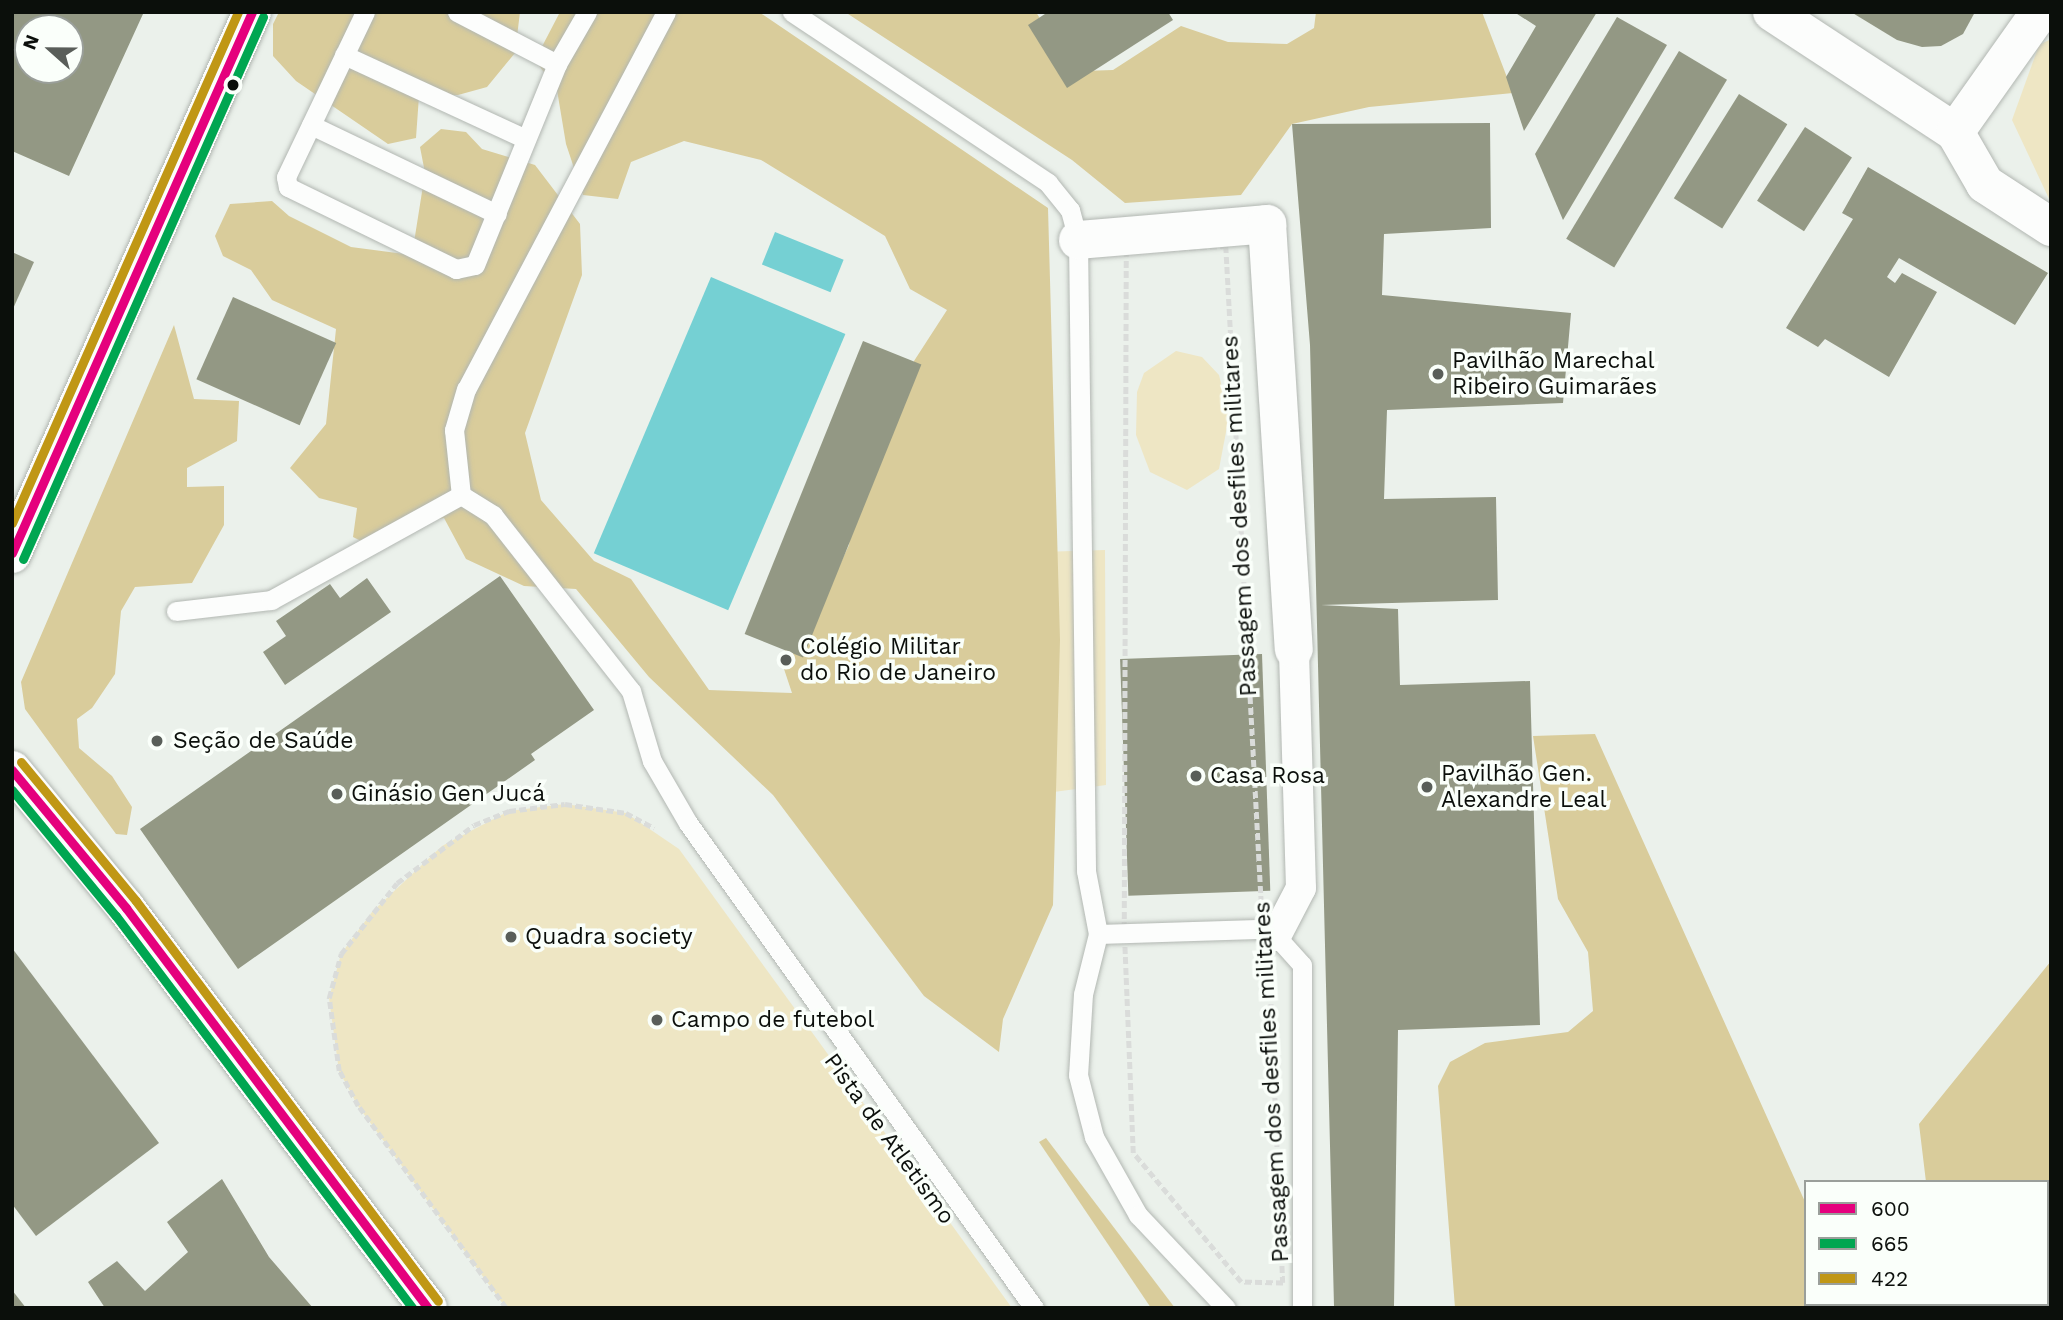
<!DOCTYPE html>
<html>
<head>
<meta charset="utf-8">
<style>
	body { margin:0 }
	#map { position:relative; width:2063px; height:1320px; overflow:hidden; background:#ebf1eb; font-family:"Work Sans",sans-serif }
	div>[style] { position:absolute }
	.green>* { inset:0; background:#eee6c4 }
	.forest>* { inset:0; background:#d9cc9b }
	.water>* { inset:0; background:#75d0d3; transform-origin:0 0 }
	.building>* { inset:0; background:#939884; transform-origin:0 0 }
	.path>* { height:4.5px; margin-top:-2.25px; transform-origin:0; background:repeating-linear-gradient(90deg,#dadcda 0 7px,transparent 0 10.5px) }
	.roads { filter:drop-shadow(0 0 2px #b2b7b2) drop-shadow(0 0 2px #b2b7b2) }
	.service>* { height:19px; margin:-9.5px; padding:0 9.5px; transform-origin:9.5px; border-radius:9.5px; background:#fcfdfc }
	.pedestrian>* { height:30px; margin:-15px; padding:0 15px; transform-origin:15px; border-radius:15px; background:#fcfdfc }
	.minor>* { height:38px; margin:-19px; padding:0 19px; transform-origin:19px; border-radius:19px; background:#fcfdfc }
	.tertiary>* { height:38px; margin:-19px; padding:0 19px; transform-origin:19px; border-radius:19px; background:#fcfdfc }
	.secondary>* { height:38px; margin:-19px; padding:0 19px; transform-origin:19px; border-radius:19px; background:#fcfdfc }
	.bus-1>* { height:9px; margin:-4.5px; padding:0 4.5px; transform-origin:4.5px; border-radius:4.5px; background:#e5007d }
	.bus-2>* { height:9px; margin:-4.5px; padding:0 4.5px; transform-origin:4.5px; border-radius:4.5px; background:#00a651 }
	.bus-3>* { height:9px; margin:-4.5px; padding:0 4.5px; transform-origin:4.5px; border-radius:4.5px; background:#c09715 }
	.dots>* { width:19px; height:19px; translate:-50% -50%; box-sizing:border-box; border:4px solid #fafffa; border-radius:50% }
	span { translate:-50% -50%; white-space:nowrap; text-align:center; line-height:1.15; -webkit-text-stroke:7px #fafffa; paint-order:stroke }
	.poi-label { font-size:23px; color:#0b0f0b }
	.left { translate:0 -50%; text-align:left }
	.street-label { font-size:23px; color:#0b0f0b }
	.frame { position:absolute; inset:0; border:14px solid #0b0f0b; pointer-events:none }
	.legend { position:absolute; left:1804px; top:1180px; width:245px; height:126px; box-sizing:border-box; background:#fafffa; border:2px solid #9a9f9a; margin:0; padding:9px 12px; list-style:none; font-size:21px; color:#0b0f0b }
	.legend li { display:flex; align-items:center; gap:14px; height:35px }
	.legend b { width:35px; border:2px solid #9a9f9a }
	.north { position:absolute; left:14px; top:14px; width:70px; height:70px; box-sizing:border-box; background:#fafffa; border:2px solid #9a9f9a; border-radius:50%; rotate:291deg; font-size:19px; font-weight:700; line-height:28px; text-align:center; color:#0b0f0b }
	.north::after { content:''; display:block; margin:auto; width:24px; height:32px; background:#595e59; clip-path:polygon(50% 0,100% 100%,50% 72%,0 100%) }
</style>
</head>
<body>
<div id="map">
	<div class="green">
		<div style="clip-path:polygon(2051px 39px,2051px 203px,2012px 120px,2039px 45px)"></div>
		<div style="clip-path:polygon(1176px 351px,1202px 357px,1219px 375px,1229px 416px,1219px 469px,1187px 490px,1150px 472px,1136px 435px,1137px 392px,1144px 373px)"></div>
		<div style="clip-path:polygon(1105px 550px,1106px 785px,987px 801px,972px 554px)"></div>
		<div style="clip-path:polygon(565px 804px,626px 813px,679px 849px,1012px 1308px,506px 1308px,358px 1106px,339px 1071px,329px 998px,341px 954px,372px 912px,442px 846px,509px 811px)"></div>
	</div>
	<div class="forest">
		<div style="clip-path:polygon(279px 12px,520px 12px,515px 53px,487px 87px,458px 95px,419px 96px,416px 138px,388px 144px,296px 81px,273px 56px,273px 24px)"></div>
		<div style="clip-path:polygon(560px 12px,759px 12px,1048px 208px,1060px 640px,1053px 905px,1003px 1019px,999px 1052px,924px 996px,773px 795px,649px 677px,576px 589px,524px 586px,466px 559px,444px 518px,412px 524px,375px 548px,353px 537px,357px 508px,319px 498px,290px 468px,326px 424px,336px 329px,272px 300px,251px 270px,223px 256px,215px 236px,230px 204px,272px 201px,289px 216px,351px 247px,412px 255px,425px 173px,420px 147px,441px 129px,466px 132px,482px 149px,535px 165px,580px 224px,582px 275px,525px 433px,541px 500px,594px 561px,631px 579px,709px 690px,792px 693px,780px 657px,821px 605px,849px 545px,855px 493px,879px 463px,914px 361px,947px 310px,910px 289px,885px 236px,761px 160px,684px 141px,631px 162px,618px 199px,583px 195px,566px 144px,557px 90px,535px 60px)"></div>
		<div style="clip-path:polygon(845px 12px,1036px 12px,1059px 50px,1083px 71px,1113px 70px,1181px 26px,1228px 42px,1287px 44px,1314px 28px,1316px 12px,1482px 12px,1513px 93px,1369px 107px,1292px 124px,1241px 195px,1125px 203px,1072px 160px)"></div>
		<div style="clip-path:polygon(174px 325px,194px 399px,239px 401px,237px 441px,187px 468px,187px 487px,224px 486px,224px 525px,192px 583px,135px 587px,121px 611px,115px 674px,92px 708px,77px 719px,79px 748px,112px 776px,132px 807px,127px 835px,116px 834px,25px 709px,21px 682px)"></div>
		<div style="clip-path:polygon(1595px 734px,1806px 1204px,1806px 1304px,1835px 1308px,1455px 1308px,1438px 1086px,1450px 1062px,1485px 1043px,1568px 1032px,1593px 1011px,1588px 952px,1558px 899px,1533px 736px)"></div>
		<div style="clip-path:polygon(2051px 961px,2051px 1308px,1943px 1308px,2047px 1304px,2047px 1182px,1926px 1182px,1919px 1124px)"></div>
		<div style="clip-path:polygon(1046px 1138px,1175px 1308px,1151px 1308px,1039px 1142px)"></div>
	</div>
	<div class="water">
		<div style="left:775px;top:232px;width:74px;height:35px;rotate:22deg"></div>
		<div style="left:711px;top:277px;width:146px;height:300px;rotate:23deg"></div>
	</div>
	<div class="building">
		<div style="clip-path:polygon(evenodd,12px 12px,143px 14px,69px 176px,12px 151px,12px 12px,28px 28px,70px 28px,70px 70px,28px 70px,28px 28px)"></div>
		<div style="clip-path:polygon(1048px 12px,1168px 12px,1173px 20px,1067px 88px,1028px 25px)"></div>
		<div style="clip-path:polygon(1514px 12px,1597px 12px,1524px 131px,1506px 77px,1536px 26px)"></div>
		<div style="clip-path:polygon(1851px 12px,1975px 12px,1963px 34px,1941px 46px,1922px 47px,1897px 40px)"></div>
		<div style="clip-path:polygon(1617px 17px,1667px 45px,1563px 220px,1535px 154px)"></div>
		<div style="left:1679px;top:51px;width:56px;height:219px;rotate:31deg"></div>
		<div style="left:1739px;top:94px;width:57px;height:123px;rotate:32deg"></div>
		<div style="clip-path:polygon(1490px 123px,1491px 228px,1384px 234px,1382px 295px,1571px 313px,1563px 403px,1387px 410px,1384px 499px,1496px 497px,1498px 600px,1321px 605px,1398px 609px,1400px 685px,1530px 681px,1540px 1025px,1398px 1030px,1394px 1306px,1334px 1306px,1310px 345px,1292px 124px)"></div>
		<div style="left:1805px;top:127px;width:56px;height:88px;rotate:33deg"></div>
		<div style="clip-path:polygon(1868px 167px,2048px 273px,2015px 325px,1899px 258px,1887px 277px,1895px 283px,1902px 273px,1937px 292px,1889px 377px,1825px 339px,1818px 347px,1786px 328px,1853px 219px,1842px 213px)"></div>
		<div style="clip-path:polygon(12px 252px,34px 262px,12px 311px)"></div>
		<div style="left:233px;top:297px;width:113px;height:90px;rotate:24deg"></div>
		<div style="left:863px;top:341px;width:63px;height:316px;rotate:22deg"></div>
		<div style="clip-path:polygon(500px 576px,594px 710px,531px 754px,535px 760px,238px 969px,140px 829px)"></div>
		<div style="clip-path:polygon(367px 578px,391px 612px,285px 685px,263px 652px,286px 636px,276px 621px,330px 584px,340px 598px)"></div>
		<div style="left:1262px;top:654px;width:237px;height:142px;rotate:88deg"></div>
		<div style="clip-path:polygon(12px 948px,159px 1143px,36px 1236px,12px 1204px)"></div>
		<div style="clip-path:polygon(222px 1179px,269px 1257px,313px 1308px,105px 1308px,88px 1282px,117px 1261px,145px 1291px,188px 1252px,167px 1222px)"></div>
		<div style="clip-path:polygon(12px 1290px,26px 1308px,12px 1308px)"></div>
	</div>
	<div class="path">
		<div style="left:1226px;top:246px;width:686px;rotate:86.91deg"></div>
		<div style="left:1263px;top:931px;width:21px;rotate:73deg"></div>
		<div style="left:1269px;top:951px;width:332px;rotate:87.6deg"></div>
		<div style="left:1283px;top:1283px;width:42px;rotate:-178.6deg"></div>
		<div style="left:1241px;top:1282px;width:168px;rotate:-129.9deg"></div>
		<div style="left:1133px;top:1153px;width:224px;rotate:-92.3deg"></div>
		<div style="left:1124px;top:929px;width:678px;rotate:-89.83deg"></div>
		<div style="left:1126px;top:251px;width:100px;rotate:-2.9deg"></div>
		<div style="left:506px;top:1308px;width:250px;rotate:-126.2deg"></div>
		<div style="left:358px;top:1106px;width:40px;rotate:-118deg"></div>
		<div style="left:339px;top:1071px;width:74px;rotate:-97.8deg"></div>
		<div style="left:329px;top:998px;width:46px;rotate:-74.7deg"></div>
		<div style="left:341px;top:954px;width:90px;rotate:-51.7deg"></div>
		<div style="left:397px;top:883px;width:96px;rotate:-37deg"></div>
		<div style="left:474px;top:825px;width:38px;rotate:-22deg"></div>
		<div style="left:509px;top:811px;width:56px;rotate:-7.1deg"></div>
		<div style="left:565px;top:804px;width:62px;rotate:8.4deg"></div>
		<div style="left:626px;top:813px;width:32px;rotate:28deg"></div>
	</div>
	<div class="roads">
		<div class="service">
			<div style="left:365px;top:12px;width:183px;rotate:115.6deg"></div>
			<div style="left:286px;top:177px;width:10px;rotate:79deg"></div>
			<div style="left:288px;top:187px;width:187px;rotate:26deg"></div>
			<div style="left:456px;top:269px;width:19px;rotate:-12deg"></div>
			<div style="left:475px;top:265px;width:217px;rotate:-67.8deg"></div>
			<div style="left:457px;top:12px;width:113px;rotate:27.5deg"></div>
			<div style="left:557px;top:64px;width:60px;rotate:-60deg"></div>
			<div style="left:666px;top:12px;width:427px;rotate:117.9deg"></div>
			<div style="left:466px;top:389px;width:43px;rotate:106.3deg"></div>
			<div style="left:454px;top:430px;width:65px;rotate:83.9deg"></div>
			<div style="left:461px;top:495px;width:38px;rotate:32deg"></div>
			<div style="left:493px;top:515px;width:224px;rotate:51.9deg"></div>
			<div style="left:631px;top:691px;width:73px;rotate:73.3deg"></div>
			<div style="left:652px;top:761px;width:72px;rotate:59.9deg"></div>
			<div style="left:688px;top:823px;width:596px;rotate:54.5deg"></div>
			<div style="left:792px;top:12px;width:308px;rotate:33.7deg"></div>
			<div style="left:1048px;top:183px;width:35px;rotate:51deg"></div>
			<div style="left:1070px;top:210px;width:31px;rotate:75deg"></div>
			<div style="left:1078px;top:240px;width:631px;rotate:89.27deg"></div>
			<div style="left:1086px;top:871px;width:64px;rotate:79.2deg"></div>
			<div style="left:1098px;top:934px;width:62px;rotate:104deg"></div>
			<div style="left:1083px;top:994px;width:81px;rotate:93.5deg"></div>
			<div style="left:1078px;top:1075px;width:64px;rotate:75.5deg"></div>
			<div style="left:1094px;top:1137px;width:90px;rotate:60.6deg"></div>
			<div style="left:1138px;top:1215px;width:128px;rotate:46.6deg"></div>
			<div style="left:344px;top:55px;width:200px;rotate:24.8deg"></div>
			<div style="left:311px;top:125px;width:206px;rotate:25.6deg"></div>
			<div style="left:176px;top:611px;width:96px;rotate:-6.6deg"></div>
			<div style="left:271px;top:600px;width:217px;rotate:-28.9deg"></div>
			<div style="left:1098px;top:934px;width:159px;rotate:-1.8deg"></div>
			<div style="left:1257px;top:929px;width:20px;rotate:20deg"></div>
			<div style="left:1276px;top:936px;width:39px;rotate:48deg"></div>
			<div style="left:1302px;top:965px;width:343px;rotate:90deg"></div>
		</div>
		<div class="pedestrian">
			<div style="left:1276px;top:936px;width:54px;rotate:-62.5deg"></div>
			<div style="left:1301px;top:888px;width:239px;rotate:-91.7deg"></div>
		</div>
		<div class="minor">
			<div style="left:1772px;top:12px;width:219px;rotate:33.3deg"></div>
			<div style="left:1955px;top:132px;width:60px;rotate:60deg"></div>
			<div style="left:1985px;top:184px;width:79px;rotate:33.1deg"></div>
			<div style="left:1955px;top:132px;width:147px;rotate:-54.7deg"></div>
			<div style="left:1078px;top:240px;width:190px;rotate:-4.8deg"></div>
			<div style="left:1267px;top:224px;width:426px;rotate:86.4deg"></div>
		</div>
		<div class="tertiary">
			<div style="left:12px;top:770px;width:179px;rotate:50.4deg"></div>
			<div style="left:126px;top:908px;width:501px;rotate:52.95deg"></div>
		</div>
		<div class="secondary">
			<div style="left:12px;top:554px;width:593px;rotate:-66.12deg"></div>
		</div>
	</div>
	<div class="bus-1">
		<div style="left:12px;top:553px;width:592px;rotate:-66.08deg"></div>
		<div style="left:12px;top:770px;width:179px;rotate:50.4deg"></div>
		<div style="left:126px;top:908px;width:501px;rotate:52.95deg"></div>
	</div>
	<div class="bus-2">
		<div style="left:23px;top:559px;width:593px;rotate:-66.12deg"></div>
		<div style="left:12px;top:790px;width:163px;rotate:50.5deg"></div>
		<div style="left:116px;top:916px;width:491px;rotate:52.9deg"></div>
	</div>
	<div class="bus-3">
		<div style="left:12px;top:523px;width:559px;rotate:-66.14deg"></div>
		<div style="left:21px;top:762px;width:180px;rotate:50.4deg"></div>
		<div style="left:136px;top:901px;width:501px;rotate:52.95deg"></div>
	</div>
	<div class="dots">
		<div style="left:233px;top:85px;background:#0b0f0b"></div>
		<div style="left:1438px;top:374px;background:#595e59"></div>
		<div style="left:786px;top:660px;background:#595e59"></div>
		<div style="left:157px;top:741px;background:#595e59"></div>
		<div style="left:1196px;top:776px;background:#595e59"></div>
		<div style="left:1427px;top:787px;background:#595e59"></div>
		<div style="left:337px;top:794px;background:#595e59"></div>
		<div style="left:511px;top:937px;background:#595e59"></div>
		<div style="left:657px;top:1020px;background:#595e59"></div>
	</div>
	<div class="poi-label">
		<span class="left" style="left:1452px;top:374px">Pavilhão Marechal<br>Ribeiro Guimarães</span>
		<span class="left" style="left:800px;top:660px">Colégio Militar<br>do Rio de Janeiro</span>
		<span class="left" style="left:173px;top:741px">Seção de Saúde</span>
		<span class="left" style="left:1441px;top:787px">Pavilhão Gen.<br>Alexandre Leal</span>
		<span class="left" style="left:1210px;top:776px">Casa Rosa</span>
		<span class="left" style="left:351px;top:794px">Ginásio Gen Jucá</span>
		<span class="left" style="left:525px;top:937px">Quadra society</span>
		<span class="left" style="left:671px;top:1020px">Campo de futebol</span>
	</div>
	<div class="street-label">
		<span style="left:1240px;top:516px;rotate:-93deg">Passagem dos desfiles militares</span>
		<span style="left:1272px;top:1082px;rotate:-93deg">Passagem dos desfiles militares</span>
		<span style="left:889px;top:1139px;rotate:54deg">Pista de Atletismo</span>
	</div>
	<div class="frame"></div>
	<ul class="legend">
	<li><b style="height:9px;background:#e5007d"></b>600</li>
	<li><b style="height:9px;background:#00a651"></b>665</li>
	<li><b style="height:9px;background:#c09715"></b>422</li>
	</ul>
	<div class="north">N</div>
</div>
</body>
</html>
